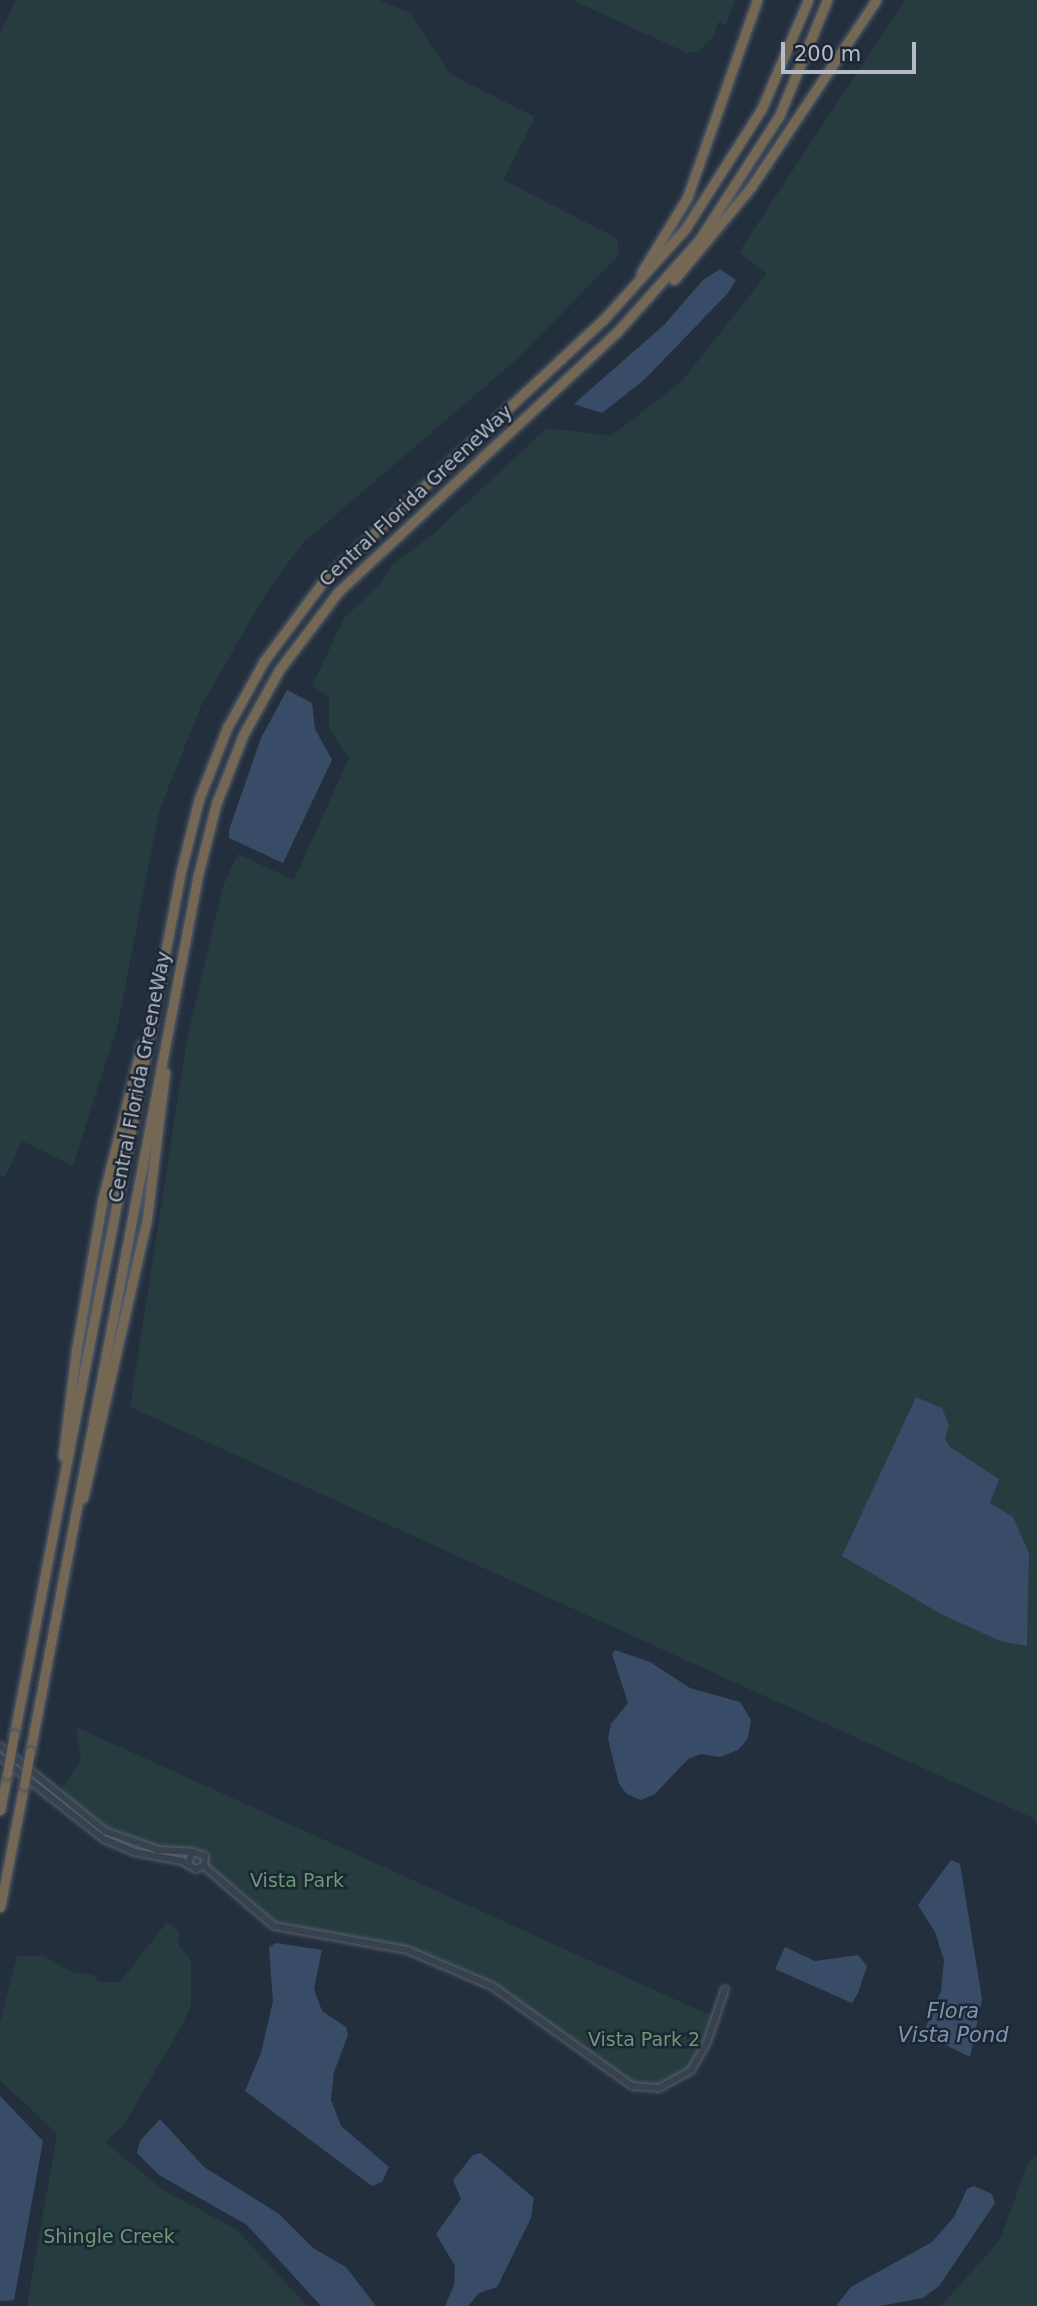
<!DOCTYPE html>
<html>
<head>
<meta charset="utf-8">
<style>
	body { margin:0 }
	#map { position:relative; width:1037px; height:2306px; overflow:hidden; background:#242f3e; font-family:"DejaVu Sans",sans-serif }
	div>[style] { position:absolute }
	.green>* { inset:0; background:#263c3f }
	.water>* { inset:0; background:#394c67 }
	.roads { filter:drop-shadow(0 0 2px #565f6c) drop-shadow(0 0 2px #565f6c) }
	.minor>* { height:6px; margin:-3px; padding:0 3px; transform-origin:3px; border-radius:3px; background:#38414e }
	.highway>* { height:9px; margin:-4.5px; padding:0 4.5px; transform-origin:4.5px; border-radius:4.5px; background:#746855 }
	.bridges { filter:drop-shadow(0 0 2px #434c59) drop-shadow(0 0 2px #434c59) }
	.highway-bridge>* { height:9px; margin:-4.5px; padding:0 4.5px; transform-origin:4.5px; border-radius:4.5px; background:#746855 }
	span { translate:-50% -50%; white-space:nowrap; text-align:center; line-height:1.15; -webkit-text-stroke:5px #1d2633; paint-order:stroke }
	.street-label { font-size:19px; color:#b4bcc9 }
	.park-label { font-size:19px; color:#6b9a76 }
	.water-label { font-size:21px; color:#7c92b1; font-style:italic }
	.scale { position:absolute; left:781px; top:42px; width:135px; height:32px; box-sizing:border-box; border:4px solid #b4bcc9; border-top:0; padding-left:9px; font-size:21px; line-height:24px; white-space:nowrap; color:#b4bcc9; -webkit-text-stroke:5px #1d2633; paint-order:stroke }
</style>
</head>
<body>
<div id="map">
	<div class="green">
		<div style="clip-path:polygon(16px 0,379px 0,410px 13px,450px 74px,535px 117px,503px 180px,617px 238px,619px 255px,517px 359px,302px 544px,267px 592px,201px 706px,159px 811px,118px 1024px,73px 1166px,22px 1141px,5px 1177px,0 1175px,0 34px)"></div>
		<div style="clip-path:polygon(572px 0,735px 0,726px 25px,718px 22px,714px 36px,697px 53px,685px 52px)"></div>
		<div style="clip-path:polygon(905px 0,1037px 0,1037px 1825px,1035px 1819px,130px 1407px,187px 1039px,223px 886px,238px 854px,294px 880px,349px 758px,329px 729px,329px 697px,312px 686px,344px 618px,381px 583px,391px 566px,433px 534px,547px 428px,611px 436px,681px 382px,767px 274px,739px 252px)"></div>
		<div style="clip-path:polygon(76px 1727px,716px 2018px,696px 2065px,659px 2088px,624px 2083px,492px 1986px,384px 1944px,274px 1926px,204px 1866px,205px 1856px,122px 1840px,57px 1795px,81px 1760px)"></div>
		<div style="clip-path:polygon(167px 1922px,179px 1931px,178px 1944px,191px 1961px,191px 2004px,183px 2024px,122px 2127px,105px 2142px,163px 2190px,236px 2229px,307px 2306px,27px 2306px,57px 2134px,0 2080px,0 2023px,17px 1956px,44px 1956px,72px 1972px,93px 1975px,99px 1982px,120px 1982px)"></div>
		<div style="clip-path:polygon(1037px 2156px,1037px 2306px,941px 2306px,1000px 2240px,1028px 2162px)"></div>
	</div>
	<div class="water">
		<div style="clip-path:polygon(720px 269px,736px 280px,728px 293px,645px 379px,602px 413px,574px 404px,665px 324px,703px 280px)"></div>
		<div style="clip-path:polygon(287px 690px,312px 703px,315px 729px,332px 760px,283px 863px,229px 838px,229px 830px,261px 738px)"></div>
		<div style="clip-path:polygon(916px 1397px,942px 1408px,949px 1425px,945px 1438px,950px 1447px,999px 1479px,990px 1503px,1013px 1517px,1029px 1553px,1027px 1646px,1000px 1641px,941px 1614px,842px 1556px)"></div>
		<div style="clip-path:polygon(615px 1650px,650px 1662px,690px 1688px,740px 1702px,751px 1720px,748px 1738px,738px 1750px,720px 1757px,701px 1754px,688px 1759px,655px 1794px,641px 1800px,627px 1794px,619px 1784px,608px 1739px,611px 1724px,628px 1703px,612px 1654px)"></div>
		<div style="clip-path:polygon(951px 1860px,960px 1864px,982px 1999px,970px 2057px,923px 2034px,941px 1991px,944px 1960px,935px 1932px,918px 1905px)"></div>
		<div style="clip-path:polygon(276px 1943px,322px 1950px,314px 1989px,322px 2011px,346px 2027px,348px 2035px,334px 2072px,331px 2100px,341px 2126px,389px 2167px,382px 2182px,372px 2186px,245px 2091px,261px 2053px,273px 2001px,269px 1947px)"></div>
		<div style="clip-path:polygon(785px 1947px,815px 1961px,858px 1955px,867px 1966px,858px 1993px,852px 2003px,775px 1969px)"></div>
		<div style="clip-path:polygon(0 2096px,43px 2141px,14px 2300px,6px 2301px,0 2301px)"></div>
		<div style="clip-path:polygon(160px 2119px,204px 2167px,279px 2214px,313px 2248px,346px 2267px,376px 2306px,321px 2306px,247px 2225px,159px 2175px,137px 2153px,140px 2141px)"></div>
		<div style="clip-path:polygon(481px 2153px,534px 2198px,531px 2218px,497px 2287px,479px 2293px,468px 2306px,445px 2306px,454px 2285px,455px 2266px,436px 2234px,461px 2199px,453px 2180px,473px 2155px)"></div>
		<div style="clip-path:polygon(974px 2186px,992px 2194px,995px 2203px,939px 2286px,923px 2298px,880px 2306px,836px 2306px,851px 2287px,932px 2242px,954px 2217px,967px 2189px)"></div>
	</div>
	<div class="roads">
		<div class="minor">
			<div style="left:0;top:1746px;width:135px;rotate:39deg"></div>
			<div style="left:105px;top:1831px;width:56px;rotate:19.7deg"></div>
			<div style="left:158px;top:1850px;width:34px;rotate:3deg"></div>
			<div style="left:0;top:1757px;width:132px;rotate:38.3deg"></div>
			<div style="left:104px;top:1839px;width:33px;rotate:23deg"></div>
			<div style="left:134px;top:1852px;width:49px;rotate:10.6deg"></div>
			<div style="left:182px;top:1861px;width:16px;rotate:30deg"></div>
			<div style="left:196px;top:1869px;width:9px;rotate:-21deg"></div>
			<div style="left:204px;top:1866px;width:10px;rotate:-84deg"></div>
			<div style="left:205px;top:1856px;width:14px;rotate:-163deg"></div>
			<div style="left:192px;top:1852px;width:13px;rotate:108deg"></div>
			<div style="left:204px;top:1866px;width:92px;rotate:40.6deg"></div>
			<div style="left:274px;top:1926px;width:135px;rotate:10.2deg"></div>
			<div style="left:407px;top:1950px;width:92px;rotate:23deg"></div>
			<div style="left:492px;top:1986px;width:172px;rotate:35.5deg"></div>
			<div style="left:632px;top:2086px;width:27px;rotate:4deg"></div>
			<div style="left:659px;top:2088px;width:37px;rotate:-29deg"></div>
			<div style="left:691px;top:2070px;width:32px;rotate:-60deg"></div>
			<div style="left:707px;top:2042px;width:56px;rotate:-71.2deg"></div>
		</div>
		<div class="highway">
			<div style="left:641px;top:273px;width:88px;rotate:-58.5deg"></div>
			<div style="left:687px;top:198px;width:210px;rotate:-70.5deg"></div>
			<div style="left:674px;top:280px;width:121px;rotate:-50.4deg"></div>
			<div style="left:751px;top:187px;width:225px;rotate:-56.2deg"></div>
			<div style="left:63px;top:1456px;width:106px;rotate:-82.9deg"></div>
			<div style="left:76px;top:1351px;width:156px;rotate:-80.1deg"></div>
			<div style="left:103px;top:1197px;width:158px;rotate:-75.7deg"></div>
			<div style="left:83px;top:1498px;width:287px;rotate:-77.1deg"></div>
			<div style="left:147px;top:1218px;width:147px;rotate:-83deg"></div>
			<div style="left:14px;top:1735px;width:880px;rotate:-79.06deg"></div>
			<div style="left:181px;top:871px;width:74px;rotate:-76deg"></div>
			<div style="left:199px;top:799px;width:76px;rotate:-68.5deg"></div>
			<div style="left:227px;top:728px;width:77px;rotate:-61.1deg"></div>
			<div style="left:264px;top:661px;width:102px;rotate:-53.4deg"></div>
			<div style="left:325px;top:579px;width:381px;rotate:-43deg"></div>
			<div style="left:604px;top:319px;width:121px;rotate:-48deg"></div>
			<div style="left:685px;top:229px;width:143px;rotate:-57.5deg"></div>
			<div style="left:762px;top:108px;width:117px;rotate:-66.9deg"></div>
			<div style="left:30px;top:1752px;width:893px;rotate:-79.16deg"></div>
			<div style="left:198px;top:875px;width:73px;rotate:-75.8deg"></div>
			<div style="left:216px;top:804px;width:74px;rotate:-68.6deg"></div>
			<div style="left:243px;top:735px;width:74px;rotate:-61deg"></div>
			<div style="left:279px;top:670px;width:98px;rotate:-52.9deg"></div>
			<div style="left:338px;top:592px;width:381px;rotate:-43deg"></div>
			<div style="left:617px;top:332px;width:123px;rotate:-48.3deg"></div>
			<div style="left:699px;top:240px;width:148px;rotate:-57.2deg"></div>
			<div style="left:779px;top:116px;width:126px;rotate:-67.5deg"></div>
			<div style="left:0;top:1810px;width:37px;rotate:-79deg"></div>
			<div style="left:0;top:1907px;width:124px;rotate:-78.9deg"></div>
		</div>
	</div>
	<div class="bridges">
		<div class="highway-bridge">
			<div style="left:7px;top:1774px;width:40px;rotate:-80deg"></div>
			<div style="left:24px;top:1785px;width:34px;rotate:-80deg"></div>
		</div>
	</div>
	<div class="street-label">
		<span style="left:416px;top:496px;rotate:-43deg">Central Florida GreeneWay</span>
		<span style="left:140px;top:1077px;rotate:-79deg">Central Florida GreeneWay</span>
	</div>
	<div class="park-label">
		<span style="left:297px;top:1881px">Vista Park</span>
		<span style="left:644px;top:2040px">Vista Park 2</span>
		<span style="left:109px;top:2237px">Shingle Creek</span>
	</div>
	<div class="water-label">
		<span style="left:953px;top:2023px">Flora<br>Vista Pond</span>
	</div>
	<div class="scale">200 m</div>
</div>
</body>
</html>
